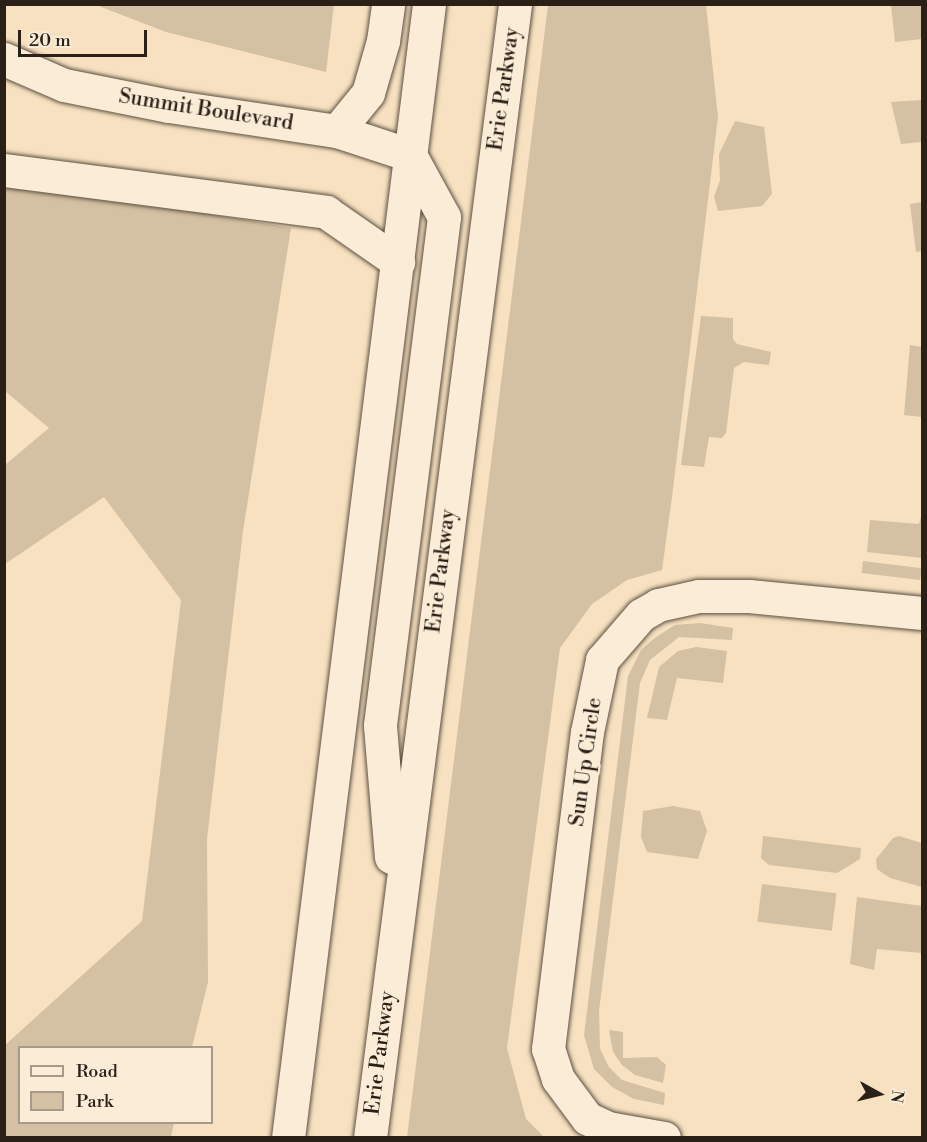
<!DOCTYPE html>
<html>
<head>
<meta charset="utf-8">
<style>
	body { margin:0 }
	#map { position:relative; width:927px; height:1142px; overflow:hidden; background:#f7e1c0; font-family:"Libre Bodoni",serif }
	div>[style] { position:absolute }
	.green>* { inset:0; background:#d4c0a3; transform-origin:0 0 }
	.roads { filter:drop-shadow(0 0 2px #5d5042) drop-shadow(0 0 2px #5d5042) }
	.street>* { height:33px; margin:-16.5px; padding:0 16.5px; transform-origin:16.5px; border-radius:16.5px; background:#faecd6 }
	.secondary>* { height:33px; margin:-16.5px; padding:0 16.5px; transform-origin:16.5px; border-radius:16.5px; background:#faecd6 }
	span { translate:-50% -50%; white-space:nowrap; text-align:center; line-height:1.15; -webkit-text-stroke:4.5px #faecd6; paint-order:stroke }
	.street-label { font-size:21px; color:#2a2018 }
	.frame { position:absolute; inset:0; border:6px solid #2a2018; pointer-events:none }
	.legend { position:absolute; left:18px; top:1046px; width:195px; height:78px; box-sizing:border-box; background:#faecd6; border:2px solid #a79a8a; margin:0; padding:8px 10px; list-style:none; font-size:18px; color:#2a2018 }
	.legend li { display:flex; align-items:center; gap:12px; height:30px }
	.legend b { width:30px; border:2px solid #a79a8a }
	.north { position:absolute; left:849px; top:1064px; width:60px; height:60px; -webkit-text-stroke:4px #faecd6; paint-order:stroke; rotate:98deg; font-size:16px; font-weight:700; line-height:24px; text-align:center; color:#2a2018 }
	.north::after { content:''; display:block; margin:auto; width:21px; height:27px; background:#2a2018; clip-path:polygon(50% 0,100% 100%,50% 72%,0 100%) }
	.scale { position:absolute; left:18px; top:30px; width:129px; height:27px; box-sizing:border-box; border:3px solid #2a2018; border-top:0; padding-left:8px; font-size:18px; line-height:21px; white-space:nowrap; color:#2a2018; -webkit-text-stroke:4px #faecd6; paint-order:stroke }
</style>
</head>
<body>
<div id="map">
	<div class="green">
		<div style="clip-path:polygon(96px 5px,334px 5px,326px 72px,166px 32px)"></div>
		<div style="clip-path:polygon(548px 5px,706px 5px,718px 117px,672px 497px,662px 570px,627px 580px,592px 604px,560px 648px,507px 1048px,526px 1119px,544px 1137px,407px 1137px)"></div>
		<div style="clip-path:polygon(891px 5px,922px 5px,922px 39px,895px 42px)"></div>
		<div style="clip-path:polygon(922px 100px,922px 142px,901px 144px,891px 102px)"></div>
		<div style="clip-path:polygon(735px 121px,764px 127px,772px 194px,762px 206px,718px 211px,714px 197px,720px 180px,719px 154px)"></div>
		<div style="clip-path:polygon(5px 179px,291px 228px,243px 531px,207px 839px,208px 982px,192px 1047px,20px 1048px,20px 1122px,174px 1123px,171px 1137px,5px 1137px,4px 1046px,142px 921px,181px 600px,104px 497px,5px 564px,5px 465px,49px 428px,5px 391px)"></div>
		<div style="clip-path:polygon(922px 202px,922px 251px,916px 252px,910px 204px)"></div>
		<div style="clip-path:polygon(701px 316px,733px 318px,733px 339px,737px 344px,771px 352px,769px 365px,744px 362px,734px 368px,726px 433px,722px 438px,709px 437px,704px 467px,681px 465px)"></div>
		<div style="clip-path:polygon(910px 345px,922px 347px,922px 417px,904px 415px)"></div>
		<div style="clip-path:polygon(922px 513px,922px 558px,867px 552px,870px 520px,919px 524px)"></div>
		<div style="left:863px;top:561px;width:59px;height:12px;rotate:7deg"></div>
		<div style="clip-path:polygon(700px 623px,733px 628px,732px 640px,679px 637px,650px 660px,640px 683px,599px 1011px,600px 1049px,609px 1067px,622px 1080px,665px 1093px,664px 1105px,634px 1099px,612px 1087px,594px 1069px,584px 1035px,628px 676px,641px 650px,656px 637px,675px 625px)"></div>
		<div style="clip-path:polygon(696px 647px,727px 651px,723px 683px,677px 678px,667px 720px,647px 718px,659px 667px,678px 651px)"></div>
		<div style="clip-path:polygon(673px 806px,700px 811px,707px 831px,698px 859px,647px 852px,641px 837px,643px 811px)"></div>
		<div style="clip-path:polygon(763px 836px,861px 848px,860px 859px,837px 873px,769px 865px,761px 858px)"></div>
		<div style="clip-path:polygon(899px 836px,922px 843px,922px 887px,890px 878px,877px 869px,876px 859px,893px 838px)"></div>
		<div style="left:762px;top:884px;width:75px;height:38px;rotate:7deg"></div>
		<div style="clip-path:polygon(857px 897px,922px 906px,922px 953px,877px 949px,874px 970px,850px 964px)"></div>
		<div style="clip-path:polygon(609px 1030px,623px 1032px,623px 1058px,657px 1057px,666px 1065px,663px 1083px,635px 1075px,622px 1065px,613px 1052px)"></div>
	</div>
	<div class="roads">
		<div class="street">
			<div style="left:4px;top:59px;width:65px;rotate:23.4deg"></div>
			<div style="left:64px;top:85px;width:107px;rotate:11.3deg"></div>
			<div style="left:169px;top:106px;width:170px;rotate:8.5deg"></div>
			<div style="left:337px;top:131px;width:77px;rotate:18.2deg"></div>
			<div style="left:4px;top:170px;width:325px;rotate:7.4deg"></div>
			<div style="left:326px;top:212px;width:88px;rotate:34.8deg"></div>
			<div style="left:664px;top:1138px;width:57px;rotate:-169.9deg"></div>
			<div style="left:608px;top:1128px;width:23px;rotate:-155deg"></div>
			<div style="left:587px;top:1118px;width:49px;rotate:-126.6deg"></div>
			<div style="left:558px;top:1079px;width:32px;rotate:-108deg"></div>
			<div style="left:548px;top:1049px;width:319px;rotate:-83deg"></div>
			<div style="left:587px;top:732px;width:74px;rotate:-78.2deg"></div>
			<div style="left:602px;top:660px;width:60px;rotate:-49.1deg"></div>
			<div style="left:641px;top:615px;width:20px;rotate:-30deg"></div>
			<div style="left:658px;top:605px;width:42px;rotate:-12.4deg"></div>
			<div style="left:699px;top:596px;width:50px"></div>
			<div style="left:749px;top:596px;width:174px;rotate:5.6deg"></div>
		</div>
		<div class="secondary">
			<div style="left:337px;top:131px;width:49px;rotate:-50.8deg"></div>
			<div style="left:368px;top:93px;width:54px;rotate:-73.9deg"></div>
			<div style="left:383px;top:41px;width:37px;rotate:-82deg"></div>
			<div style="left:391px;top:857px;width:132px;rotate:-94.8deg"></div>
			<div style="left:380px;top:725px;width:512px;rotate:-82.82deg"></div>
			<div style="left:444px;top:217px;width:71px;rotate:-118.7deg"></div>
			<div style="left:288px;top:1138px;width:1143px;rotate:-82.91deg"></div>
			<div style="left:370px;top:1138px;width:1143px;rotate:-82.71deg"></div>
		</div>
	</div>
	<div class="street-label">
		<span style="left:504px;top:89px;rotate:-82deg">Erie Parkway</span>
		<span style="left:206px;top:110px;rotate:9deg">Summit Boulevard</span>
		<span style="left:441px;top:571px;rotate:-83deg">Erie Parkway</span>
		<span style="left:586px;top:762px;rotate:-82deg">Sun Up Circle</span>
		<span style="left:380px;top:1053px;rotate:-83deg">Erie Parkway</span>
	</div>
	<div class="frame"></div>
	<ul class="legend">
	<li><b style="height:8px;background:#faecd6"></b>Road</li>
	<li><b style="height:16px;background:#d4c0a3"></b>Park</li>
	</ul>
	<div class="north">N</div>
	<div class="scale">20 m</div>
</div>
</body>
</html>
